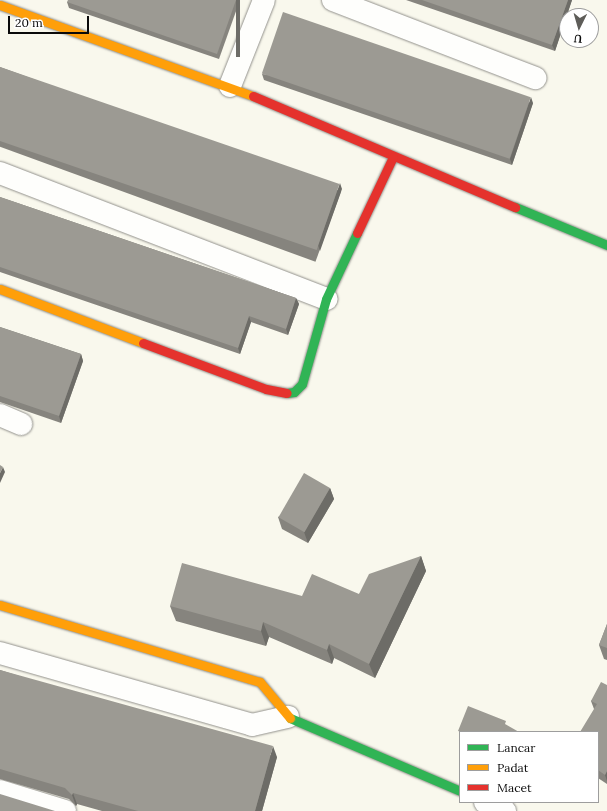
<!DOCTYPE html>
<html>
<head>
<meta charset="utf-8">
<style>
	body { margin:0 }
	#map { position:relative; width:607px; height:811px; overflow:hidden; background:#f9f8ed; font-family:Lora,serif }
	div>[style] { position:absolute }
	.roads { filter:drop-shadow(0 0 1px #92918c) drop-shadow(0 0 1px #92918c) }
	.street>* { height:22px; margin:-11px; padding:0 11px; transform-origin:11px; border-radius:11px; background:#fefefc }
	.fast>* { height:9px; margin:-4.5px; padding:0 4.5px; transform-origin:4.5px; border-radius:4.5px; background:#30b455 }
	.slow>* { height:9px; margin:-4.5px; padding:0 4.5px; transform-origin:4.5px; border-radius:4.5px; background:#ff9f0a }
	.jam>* { height:9px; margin:-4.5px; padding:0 4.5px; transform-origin:4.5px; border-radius:4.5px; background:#e5322d }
	.wall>* { inset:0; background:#86847e; transform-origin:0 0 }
	.shaded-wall>* { inset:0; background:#6d6c67; transform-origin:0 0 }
	.building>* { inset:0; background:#9c9a93; transform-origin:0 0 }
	span { translate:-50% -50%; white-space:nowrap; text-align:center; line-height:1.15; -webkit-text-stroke:4px #fff; paint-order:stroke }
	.legend { position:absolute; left:459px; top:731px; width:140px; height:72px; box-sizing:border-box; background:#fff; border:1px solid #9d9d9d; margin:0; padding:5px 7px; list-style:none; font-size:12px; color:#0a0a0a }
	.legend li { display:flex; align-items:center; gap:8px; height:20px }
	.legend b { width:20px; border:1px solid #9d9d9d }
	.north { position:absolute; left:559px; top:8px; width:40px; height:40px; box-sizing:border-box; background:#fff; border:1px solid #9d9d9d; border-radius:50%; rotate:185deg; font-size:11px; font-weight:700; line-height:16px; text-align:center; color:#0a0a0a }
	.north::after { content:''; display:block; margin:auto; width:14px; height:18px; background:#5e5d59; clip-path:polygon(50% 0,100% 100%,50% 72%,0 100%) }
	.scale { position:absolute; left:8px; top:16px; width:81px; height:18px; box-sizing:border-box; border:2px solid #0a0a0a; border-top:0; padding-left:5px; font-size:12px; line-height:14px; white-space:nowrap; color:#0a0a0a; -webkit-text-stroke:3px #fff; paint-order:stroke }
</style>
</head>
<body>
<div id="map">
	<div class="roads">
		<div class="street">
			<div style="left:333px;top:0;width:217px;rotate:21.1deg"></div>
			<div style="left:230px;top:86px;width:92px;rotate:-68.4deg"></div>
			<div style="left:0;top:173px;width:350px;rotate:21.1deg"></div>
			<div style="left:0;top:415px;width:23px;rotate:23deg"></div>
			<div style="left:0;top:653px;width:262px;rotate:15.9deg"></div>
			<div style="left:252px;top:725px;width:37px;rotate:-13deg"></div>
			<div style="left:0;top:791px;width:68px;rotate:17.1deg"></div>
			<div style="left:485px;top:802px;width:22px;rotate:24deg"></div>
		</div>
		<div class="fast">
			<div style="left:515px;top:207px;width:100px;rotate:22.4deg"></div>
			<div style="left:287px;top:393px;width:7px;rotate:-8deg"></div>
			<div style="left:294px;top:392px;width:11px;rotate:-45deg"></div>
			<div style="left:302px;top:384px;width:88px;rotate:-74.2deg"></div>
			<div style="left:326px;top:299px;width:73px;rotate:-64.8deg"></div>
			<div style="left:290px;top:718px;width:185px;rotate:23.2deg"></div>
		</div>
		<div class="slow">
			<div style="left:0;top:5px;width:269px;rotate:19.8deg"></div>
			<div style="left:0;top:289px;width:153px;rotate:20.7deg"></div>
			<div style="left:0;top:605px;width:271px;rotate:16.5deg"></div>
			<div style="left:260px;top:682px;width:47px;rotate:50.2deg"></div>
		</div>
		<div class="jam">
			<div style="left:253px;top:96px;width:285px;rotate:23deg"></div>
			<div style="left:357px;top:233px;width:84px;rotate:-64.7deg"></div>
			<div style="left:143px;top:343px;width:131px;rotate:20.5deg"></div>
			<div style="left:266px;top:389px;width:21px;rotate:11deg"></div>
		</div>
	</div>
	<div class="wall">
		<div style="clip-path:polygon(240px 0,219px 59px,69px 8px,67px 2px)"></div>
		<div style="clip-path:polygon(406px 0,572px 0,555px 51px)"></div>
		<div style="left:0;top:67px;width:363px;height:75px;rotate:20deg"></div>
		<div style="clip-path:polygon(262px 74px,533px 103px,512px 165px,264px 80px)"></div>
		<div style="clip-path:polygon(0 197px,296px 298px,299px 304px,288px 335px,251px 322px,240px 354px,0 272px)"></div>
		<div style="clip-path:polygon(0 327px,81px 354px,83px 361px,61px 423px,0 402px)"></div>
		<div style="clip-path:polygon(330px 488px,334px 499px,308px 543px,282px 529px,278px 517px)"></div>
		<div style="clip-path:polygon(421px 556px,426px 571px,375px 678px,334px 658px,332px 664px,269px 637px,266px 646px,176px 621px,170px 606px,302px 596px,359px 594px)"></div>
		<div style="clip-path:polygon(607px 624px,607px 660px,604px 659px,599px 645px)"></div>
		<div style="clip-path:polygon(0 670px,277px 757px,262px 811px,102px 811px,77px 804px,76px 806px,69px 799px,0 779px)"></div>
		<div style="clip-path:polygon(607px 685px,607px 784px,598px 778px,598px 732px,594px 709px,591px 701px)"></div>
	</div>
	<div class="shaded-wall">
		<div style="left:236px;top:0;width:4px;height:57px"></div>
		<div style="clip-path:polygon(568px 0,572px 0,555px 51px,552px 45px)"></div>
		<div style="clip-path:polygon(531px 97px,533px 103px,512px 165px,510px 159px)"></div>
		<div style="clip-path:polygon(340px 183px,342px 189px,320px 251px,318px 245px)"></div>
		<div style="clip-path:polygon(296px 298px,299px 304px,288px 335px,286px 329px)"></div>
		<div style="clip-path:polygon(249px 316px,251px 322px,240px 354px,238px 348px)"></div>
		<div style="clip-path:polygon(81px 354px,83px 361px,61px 423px,59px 416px)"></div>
		<div style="clip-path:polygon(3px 467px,5px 472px,0 483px,0 473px)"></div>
		<div style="clip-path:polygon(330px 488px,334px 499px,308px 543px,304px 532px)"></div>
		<div style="clip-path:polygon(421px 556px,426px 571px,375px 678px,369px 664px)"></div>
		<div style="clip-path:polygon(263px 622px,269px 637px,266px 646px,261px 631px)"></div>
		<div style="clip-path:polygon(329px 644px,334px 658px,332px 664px,327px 650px)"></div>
		<div style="clip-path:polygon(273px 746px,277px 757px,262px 811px,255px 811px)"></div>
		<div style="clip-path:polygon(607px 771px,607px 781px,605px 775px)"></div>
		<div style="clip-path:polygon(73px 793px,77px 804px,76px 806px,72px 795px)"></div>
	</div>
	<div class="building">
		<div style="clip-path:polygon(68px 0,236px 0,217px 54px,67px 2px)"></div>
		<div style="clip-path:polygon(422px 0,568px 0,552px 45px)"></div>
		<div style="left:283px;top:12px;width:262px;height:65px;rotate:19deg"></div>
		<div style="left:0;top:67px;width:359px;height:70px;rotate:19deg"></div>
		<div style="clip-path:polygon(0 197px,296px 298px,286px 329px,249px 316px,238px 348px,0 267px)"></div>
		<div style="clip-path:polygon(0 327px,81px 354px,59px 416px,0 396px)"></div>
		<div style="clip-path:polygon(0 465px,3px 467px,0 473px)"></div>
		<div style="left:304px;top:473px;width:30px;height:51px;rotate:30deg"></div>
		<div style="clip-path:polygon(421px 556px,369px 664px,329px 644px,327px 650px,263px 622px,261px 631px,170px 606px,182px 563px,302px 596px,312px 574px,359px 594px,369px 574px)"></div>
		<div style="clip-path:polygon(607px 624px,607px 648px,599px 645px)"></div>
		<div style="clip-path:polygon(0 670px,273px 746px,255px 811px,138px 811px,73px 793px,72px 795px,65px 788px,0 769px)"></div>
		<div style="clip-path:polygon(601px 682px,607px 685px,607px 771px,605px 775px,598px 770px,598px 732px,580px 732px,597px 704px,591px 701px)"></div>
		<div style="clip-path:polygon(468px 706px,506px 721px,505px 724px,519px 732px,462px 732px,458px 731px)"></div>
		<div style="clip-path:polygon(0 794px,55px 811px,0 811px)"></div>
	</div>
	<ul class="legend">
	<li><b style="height:5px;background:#30b455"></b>Lancar</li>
	<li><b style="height:5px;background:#ff9f0a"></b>Padat</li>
	<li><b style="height:5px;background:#e5322d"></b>Macet</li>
	</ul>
	<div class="north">U</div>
	<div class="scale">20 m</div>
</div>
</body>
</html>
